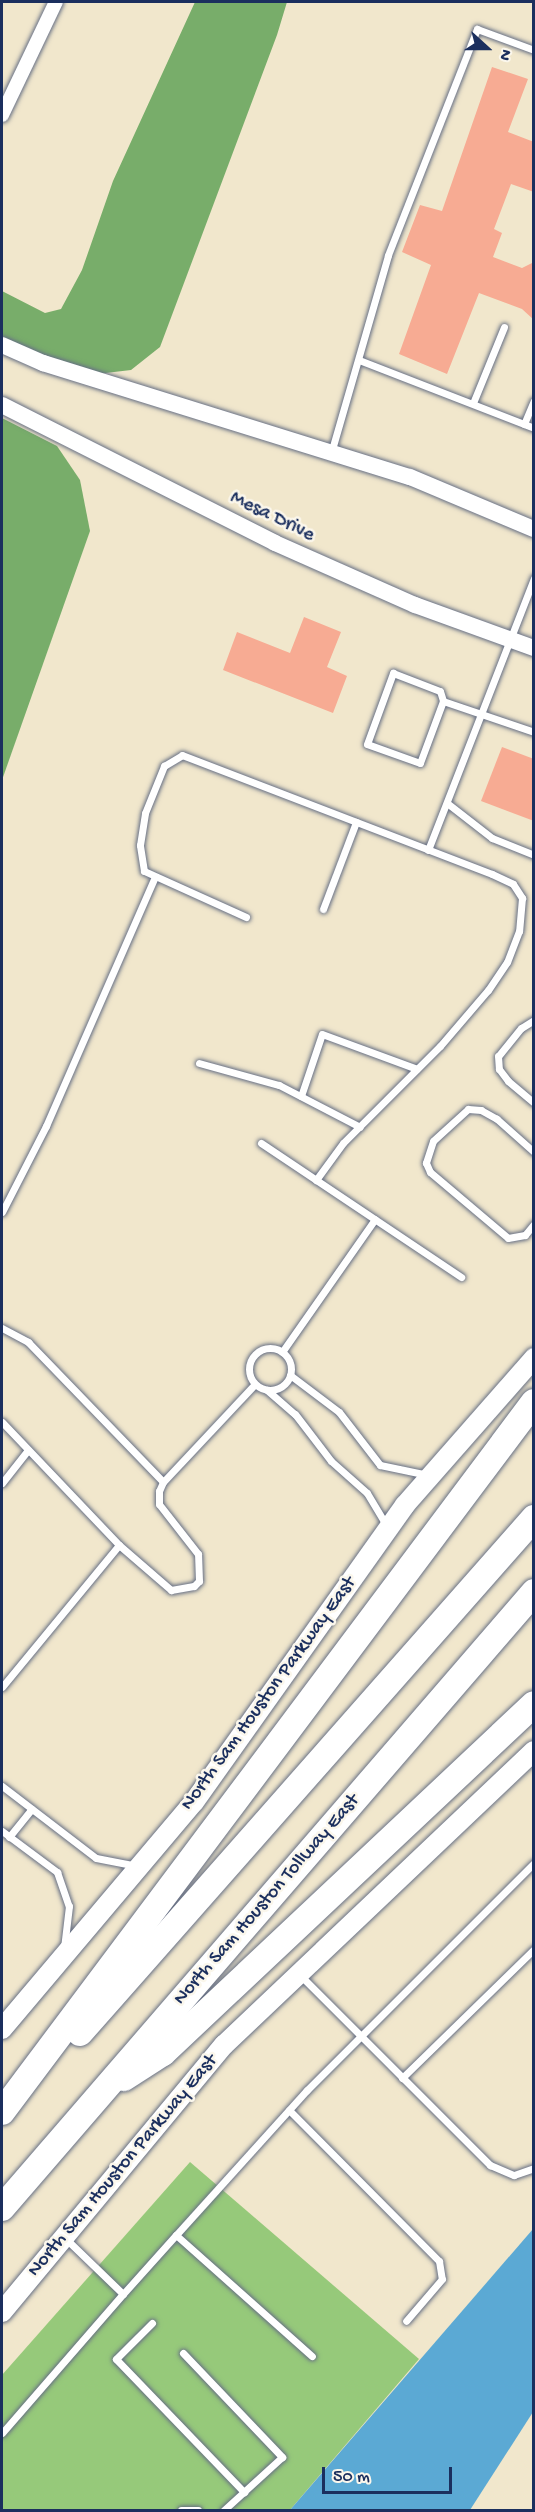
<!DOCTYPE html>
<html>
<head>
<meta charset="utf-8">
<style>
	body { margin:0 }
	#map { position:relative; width:535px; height:2512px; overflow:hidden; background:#f1e7cc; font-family:"Gochi Hand",sans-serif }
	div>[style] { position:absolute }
	.green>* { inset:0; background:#96c97a }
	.forest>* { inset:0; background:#78ad6a }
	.water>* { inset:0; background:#5ba9d4 }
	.building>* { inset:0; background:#f7ab93 }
	.roads { filter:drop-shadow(0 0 2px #666f84) drop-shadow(0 0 2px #666f84) }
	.service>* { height:7px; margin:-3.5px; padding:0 3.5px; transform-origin:3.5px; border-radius:3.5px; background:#fff }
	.service>.ring { margin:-3.5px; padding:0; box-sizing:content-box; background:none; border:7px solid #fff; border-radius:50% }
	.minor>* { height:14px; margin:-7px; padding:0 7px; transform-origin:7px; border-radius:7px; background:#fff }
	.tertiary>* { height:16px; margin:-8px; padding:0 8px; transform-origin:8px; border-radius:8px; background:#fff }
	.secondary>* { height:20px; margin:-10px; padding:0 10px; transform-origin:10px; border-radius:10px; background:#fff }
	.motorway>* { height:26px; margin:-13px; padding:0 13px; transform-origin:13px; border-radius:13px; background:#fff }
	span { translate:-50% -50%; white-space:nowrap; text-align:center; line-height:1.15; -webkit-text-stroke:5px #fbf7ec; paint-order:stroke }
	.street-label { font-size:20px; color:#1b2f5e }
	.frame { position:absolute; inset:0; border:3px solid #1b2f5e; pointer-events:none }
	.north { position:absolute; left:457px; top:18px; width:60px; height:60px; -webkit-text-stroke:4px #fbf7ec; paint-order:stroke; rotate:111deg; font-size:16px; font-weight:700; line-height:24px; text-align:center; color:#1b2f5e }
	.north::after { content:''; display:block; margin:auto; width:21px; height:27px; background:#1b2f5e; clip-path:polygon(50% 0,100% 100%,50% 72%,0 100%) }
	.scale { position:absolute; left:322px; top:2467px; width:130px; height:27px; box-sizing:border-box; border:3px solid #1b2f5e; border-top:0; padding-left:8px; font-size:18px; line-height:21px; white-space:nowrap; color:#1b2f5e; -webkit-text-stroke:4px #fbf7ec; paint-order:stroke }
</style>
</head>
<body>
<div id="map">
	<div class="green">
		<div style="clip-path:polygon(190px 2162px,419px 2359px,290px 2510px,2px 2510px,2px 2375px)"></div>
	</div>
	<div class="forest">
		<div style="clip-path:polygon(195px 2px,287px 2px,277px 35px,160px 347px,131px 370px,97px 374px,2px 340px,2px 291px,45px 313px,61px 309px,82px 270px,113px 181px)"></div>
		<div style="clip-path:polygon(2px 418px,57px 446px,80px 480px,90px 531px,2px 780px)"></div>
	</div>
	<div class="water">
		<div style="clip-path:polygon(533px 2229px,533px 2412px,470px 2510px,290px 2510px)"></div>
	</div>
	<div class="building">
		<div style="clip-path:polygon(492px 67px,528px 79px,508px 132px,534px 142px,534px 192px,511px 184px,494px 229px,502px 233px,493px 257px,522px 268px,534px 262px,534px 320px,522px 309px,479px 293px,447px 374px,399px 354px,431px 265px,402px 252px,420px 205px,442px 211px)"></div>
		<div style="clip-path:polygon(304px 617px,341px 632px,327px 667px,347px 676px,333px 713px,223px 670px,237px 632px,290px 653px)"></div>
		<div style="clip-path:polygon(502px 747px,534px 759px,534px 821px,481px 801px)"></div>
	</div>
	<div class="roads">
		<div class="service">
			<div style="left:359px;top:360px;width:188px;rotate:21.2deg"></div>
			<div style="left:473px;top:403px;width:82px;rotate:-67.8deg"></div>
			<div style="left:524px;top:424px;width:25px;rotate:-67deg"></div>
			<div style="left:331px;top:453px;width:206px;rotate:-73.9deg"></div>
			<div style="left:388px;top:255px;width:243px;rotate:-68.5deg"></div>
			<div style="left:477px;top:29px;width:61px;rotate:20.2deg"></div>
			<div style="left:393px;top:673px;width:50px;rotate:21deg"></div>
			<div style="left:440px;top:691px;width:10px;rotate:73deg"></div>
			<div style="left:443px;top:701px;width:66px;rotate:110.4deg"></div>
			<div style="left:420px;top:763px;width:56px;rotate:-160.3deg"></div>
			<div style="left:367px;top:744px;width:76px;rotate:-69.9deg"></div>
			<div style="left:443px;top:701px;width:96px;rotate:18.8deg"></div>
			<div style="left:447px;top:803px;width:57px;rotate:37.9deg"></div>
			<div style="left:492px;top:838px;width:45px;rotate:22deg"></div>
			<div style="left:428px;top:850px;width:292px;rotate:-68.7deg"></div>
			<div style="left:323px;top:909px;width:93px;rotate:-69.2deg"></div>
			<div style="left:246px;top:917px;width:112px;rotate:-155.7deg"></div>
			<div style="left:144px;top:871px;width:26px;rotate:-99deg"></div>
			<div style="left:140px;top:845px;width:32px;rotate:-81deg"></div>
			<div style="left:145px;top:813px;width:51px;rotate:-68deg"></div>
			<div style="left:164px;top:766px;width:21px;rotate:-31deg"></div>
			<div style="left:182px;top:755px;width:332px;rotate:21deg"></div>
			<div style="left:492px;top:874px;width:23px;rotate:25deg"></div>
			<div style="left:513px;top:884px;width:17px;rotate:57deg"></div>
			<div style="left:522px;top:898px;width:33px;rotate:95deg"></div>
			<div style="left:519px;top:931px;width:33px;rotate:111deg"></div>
			<div style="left:507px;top:962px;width:34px;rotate:124deg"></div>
			<div style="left:488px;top:990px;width:74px;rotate:130.6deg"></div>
			<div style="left:440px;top:1046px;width:137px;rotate:135deg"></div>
			<div style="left:343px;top:1143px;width:46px;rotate:126.1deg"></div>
			<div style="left:534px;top:1020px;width:15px;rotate:148deg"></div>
			<div style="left:521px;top:1028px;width:36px;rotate:129deg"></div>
			<div style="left:498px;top:1056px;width:13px;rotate:86deg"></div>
			<div style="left:499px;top:1069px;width:15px;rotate:53deg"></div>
			<div style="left:508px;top:1081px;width:34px;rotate:40deg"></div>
			<div style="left:199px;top:1063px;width:83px;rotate:15.4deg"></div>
			<div style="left:279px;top:1085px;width:91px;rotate:27.4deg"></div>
			<div style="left:301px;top:1096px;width:65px;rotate:-71.3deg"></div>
			<div style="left:322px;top:1034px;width:101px;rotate:20.2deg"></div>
			<div style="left:261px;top:1143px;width:241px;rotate:33.8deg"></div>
			<div style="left:534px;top:1152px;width:50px;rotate:-138.3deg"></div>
			<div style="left:497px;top:1119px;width:18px;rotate:-151deg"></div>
			<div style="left:481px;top:1110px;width:13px;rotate:-176deg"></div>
			<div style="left:468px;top:1109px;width:47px;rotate:137.6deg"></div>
			<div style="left:433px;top:1141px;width:23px;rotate:108deg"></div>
			<div style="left:426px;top:1163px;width:10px;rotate:66deg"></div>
			<div style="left:430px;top:1172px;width:102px;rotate:40.2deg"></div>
			<div style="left:508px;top:1238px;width:17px;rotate:-10deg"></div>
			<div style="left:525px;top:1235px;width:14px;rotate:-51deg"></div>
			<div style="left:2px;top:1212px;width:97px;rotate:-62.9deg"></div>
			<div style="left:46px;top:1126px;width:272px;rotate:-66.4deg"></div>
			<div style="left:2px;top:1328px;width:30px;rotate:28deg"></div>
			<div style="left:28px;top:1342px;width:194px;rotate:46deg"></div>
			<div class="ring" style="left:249px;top:1348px;width:35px;height:35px"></div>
			<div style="left:282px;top:1352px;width:162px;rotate:-55deg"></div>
			<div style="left:290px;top:1375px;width:61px;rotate:37.1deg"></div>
			<div style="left:339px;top:1412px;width:67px;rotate:52.3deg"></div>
			<div style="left:380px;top:1465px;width:49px;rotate:11.8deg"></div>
			<div style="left:267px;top:1390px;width:37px;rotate:41deg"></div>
			<div style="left:295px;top:1414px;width:59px;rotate:52.5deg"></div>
			<div style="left:331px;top:1461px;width:48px;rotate:41.6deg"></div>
			<div style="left:367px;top:1493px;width:39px;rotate:59deg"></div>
			<div style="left:2px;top:1422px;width:170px;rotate:46.4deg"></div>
			<div style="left:119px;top:1545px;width:184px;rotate:129.5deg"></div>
			<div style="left:2px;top:1483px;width:42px;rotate:-51.8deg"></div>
			<div style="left:119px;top:1545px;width:69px;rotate:40.9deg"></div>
			<div style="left:171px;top:1590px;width:23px;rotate:-10deg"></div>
			<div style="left:194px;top:1586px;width:7px;rotate:-45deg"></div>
			<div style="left:199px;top:1581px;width:27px;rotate:-92deg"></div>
			<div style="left:198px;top:1554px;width:63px;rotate:-128deg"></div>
			<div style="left:159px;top:1504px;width:13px;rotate:-90deg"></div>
			<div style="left:159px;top:1491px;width:10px;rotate:-66deg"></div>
			<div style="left:163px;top:1482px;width:134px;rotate:-46.8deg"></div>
			<div style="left:2px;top:1786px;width:118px;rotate:37.5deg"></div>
			<div style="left:96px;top:1858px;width:42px;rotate:11deg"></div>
			<div style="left:2px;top:1831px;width:69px;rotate:36.7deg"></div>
			<div style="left:57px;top:1872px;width:36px;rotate:71deg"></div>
			<div style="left:69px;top:1906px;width:42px;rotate:96.8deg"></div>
			<div style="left:9px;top:1837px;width:36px;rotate:-51deg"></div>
			<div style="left:300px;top:1975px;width:269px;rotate:45deg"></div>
			<div style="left:490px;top:2165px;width:26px;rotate:23deg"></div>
			<div style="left:514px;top:2175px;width:21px;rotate:-19deg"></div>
			<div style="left:402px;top:2078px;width:185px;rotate:-44.3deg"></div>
			<div style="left:289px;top:2110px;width:213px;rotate:45.2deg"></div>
			<div style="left:439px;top:2261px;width:18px;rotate:81deg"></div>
			<div style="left:442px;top:2279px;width:55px;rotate:130.6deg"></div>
			<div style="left:176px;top:2235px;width:195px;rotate:-47.9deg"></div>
			<div style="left:307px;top:2090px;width:321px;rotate:-45deg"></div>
			<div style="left:123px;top:2294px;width:79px;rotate:-48.1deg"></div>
			<div style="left:176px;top:2235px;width:182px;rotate:41.7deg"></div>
			<div style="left:152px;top:2323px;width:51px;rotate:135deg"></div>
			<div style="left:116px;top:2359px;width:185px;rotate:46.1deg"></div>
			<div style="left:183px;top:2353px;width:144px;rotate:46.4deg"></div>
			<div style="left:282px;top:2457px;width:79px;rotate:137.6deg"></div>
			<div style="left:2px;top:2433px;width:184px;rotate:-49deg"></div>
			<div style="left:123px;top:2294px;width:79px;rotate:-136deg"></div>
			<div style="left:181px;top:2510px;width:17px"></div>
		</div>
		<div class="minor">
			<div style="left:2px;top:115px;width:125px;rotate:-64.5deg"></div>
		</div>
		<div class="tertiary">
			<div style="left:2px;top:345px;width:45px;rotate:23.7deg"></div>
			<div style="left:43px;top:363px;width:384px;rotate:17.3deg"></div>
			<div style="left:410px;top:477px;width:134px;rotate:22.8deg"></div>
			<div style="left:2px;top:405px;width:306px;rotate:26.8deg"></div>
			<div style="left:275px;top:543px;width:153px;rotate:23.9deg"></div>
			<div style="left:415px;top:605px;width:127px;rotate:19.9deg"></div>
		</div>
		<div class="secondary">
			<div style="left:2px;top:2029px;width:297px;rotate:-49.8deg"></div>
			<div style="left:194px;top:1802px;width:364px;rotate:-54.6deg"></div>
			<div style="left:405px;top:1505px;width:196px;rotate:-48.7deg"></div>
			<div style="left:2px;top:2312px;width:347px;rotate:-50.3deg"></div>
			<div style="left:224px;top:2045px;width:427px;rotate:-43.5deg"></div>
		</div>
		<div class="motorway">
			<div style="left:80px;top:2033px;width:687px;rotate:-48.6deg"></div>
			<div style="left:124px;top:2078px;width:46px;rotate:-32.7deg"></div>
			<div style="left:163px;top:2053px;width:509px;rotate:-43.25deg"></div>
			<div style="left:2px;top:2112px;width:887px;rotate:-53.16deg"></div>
			<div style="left:2px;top:2208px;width:814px;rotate:-49.18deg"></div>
		</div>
	</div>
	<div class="street-label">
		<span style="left:272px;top:517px;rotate:26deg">Mesa Drive</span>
		<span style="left:269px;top:1694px;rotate:-54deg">North Sam Houston Parkway East</span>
		<span style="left:267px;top:1900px;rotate:-49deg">North Sam Houston Tollway East</span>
		<span style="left:123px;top:2166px;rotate:-50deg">North Sam Houston Parkway East</span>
	</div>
	<div class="frame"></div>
	<div class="north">N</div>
	<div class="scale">50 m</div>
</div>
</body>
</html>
